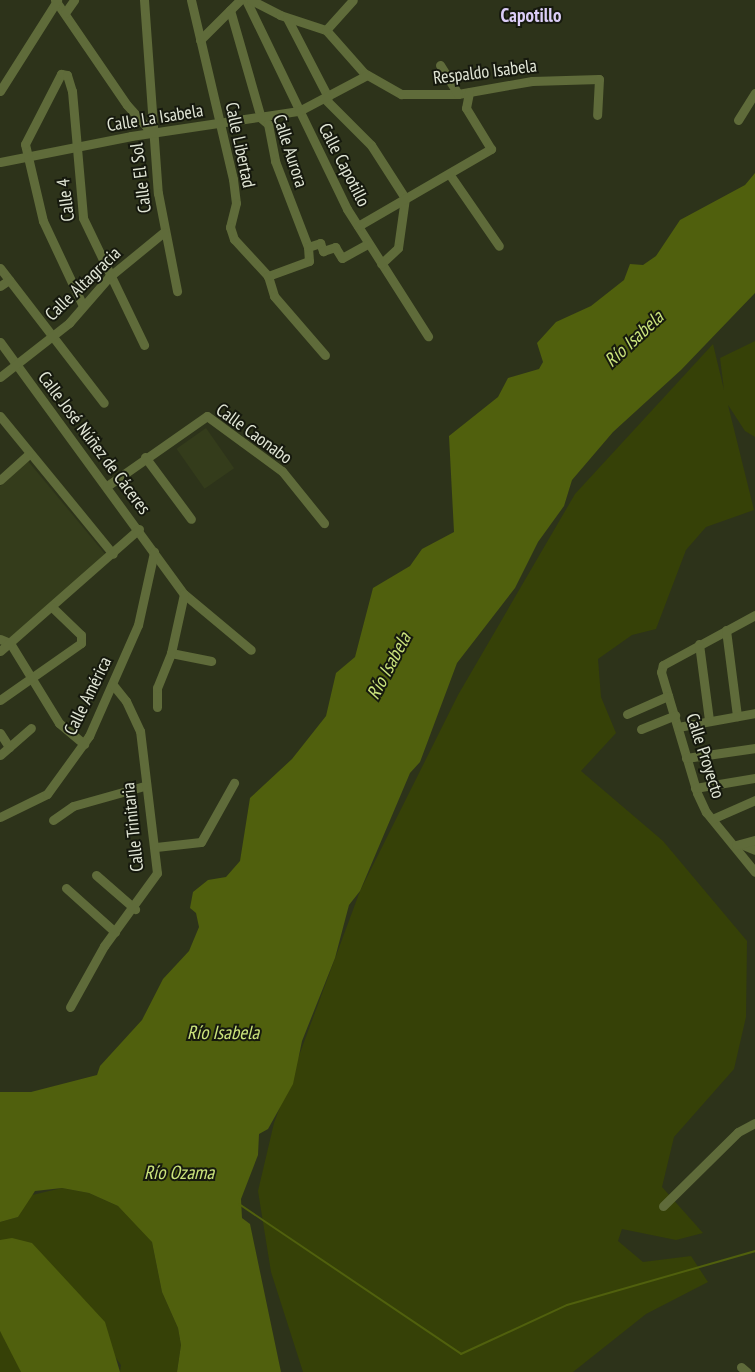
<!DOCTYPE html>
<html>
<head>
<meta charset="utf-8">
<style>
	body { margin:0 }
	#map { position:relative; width:755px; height:1372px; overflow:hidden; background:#2d331a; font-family:"PT Sans Narrow",sans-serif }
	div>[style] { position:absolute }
	.built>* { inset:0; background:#343c1b; transform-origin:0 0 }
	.green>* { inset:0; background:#364107 }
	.water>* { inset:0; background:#50600d }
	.stream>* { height:2px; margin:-1px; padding:0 1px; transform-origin:1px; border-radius:1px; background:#50600d }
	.minor>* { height:9px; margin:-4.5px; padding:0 4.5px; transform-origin:4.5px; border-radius:4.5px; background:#5f6b3a }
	span { translate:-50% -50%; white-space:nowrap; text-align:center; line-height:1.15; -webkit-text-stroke:4px #16190e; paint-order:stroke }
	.street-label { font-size:18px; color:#e1e6d6 }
	.neighbourhood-label { font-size:19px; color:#dbcdf7; font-weight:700 }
	.water-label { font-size:19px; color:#cbe47c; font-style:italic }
</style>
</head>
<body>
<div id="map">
	<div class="built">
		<div style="left:206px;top:428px;width:49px;height:36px;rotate:55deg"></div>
		<div style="clip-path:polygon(28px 461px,106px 555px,9px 639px,0 635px,0 486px)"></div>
	</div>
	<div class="green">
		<div style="clip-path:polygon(755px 341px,755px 437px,745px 431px,728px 405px,754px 510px,706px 527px,686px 550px,656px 629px,632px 635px,598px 659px,601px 697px,616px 733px,581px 771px,663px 841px,747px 941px,746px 1017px,734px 1069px,674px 1137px,662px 1187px,703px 1233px,676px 1240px,622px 1229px,618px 1241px,643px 1262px,691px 1256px,708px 1282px,646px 1314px,573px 1372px,303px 1372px,271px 1272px,258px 1191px,274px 1123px,360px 891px,458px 695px,575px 494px,713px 344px,724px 390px,720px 358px)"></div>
		<div style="clip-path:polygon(62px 1188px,89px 1193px,118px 1206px,146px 1231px,152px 1242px,162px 1292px,178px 1328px,181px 1345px,177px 1372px,120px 1372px,121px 1365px,32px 1243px,0 1240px,0 1222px,18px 1217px,28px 1196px)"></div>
		<div style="clip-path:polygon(0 1331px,11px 1347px,21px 1372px,0 1372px)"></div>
	</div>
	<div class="water">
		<div style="clip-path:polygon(755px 173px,755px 293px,681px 370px,613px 432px,572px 480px,564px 506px,538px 542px,515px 588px,457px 663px,420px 762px,410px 773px,360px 891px,349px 905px,335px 958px,302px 1041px,293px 1084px,268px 1129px,259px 1134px,258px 1155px,241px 1199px,242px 1218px,250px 1224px,281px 1372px,177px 1372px,181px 1345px,178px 1328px,162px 1292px,152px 1242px,118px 1206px,89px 1193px,62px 1188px,35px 1191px,18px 1217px,0 1222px,0 1092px,31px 1092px,97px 1075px,100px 1066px,142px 1020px,163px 979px,189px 951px,199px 927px,196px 913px,190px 908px,193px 892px,208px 880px,226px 877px,240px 861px,250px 798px,292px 759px,326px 716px,336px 673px,355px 657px,373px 588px,410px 566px,422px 549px,454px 532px,449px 436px,498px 397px,508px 378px,539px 369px,543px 362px,537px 343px,556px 322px,591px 306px,624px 280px,630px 264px,643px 265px,656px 256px,680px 220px,745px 185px)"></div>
		<div style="clip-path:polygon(12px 1238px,32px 1243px,105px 1322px,120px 1372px,21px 1372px,0 1331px,0 1240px)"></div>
	</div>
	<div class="stream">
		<div style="left:239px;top:1204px;width:268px;rotate:34deg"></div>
		<div style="left:461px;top:1354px;width:117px;rotate:-24.8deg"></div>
		<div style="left:567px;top:1305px;width:196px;rotate:-16deg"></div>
	</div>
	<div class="minor">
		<div style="left:55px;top:0;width:127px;rotate:55.6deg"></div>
		<div style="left:127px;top:105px;width:38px;rotate:48deg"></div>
		<div style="left:144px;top:0;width:194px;rotate:85.9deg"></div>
		<div style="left:158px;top:193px;width:100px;rotate:79deg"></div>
		<div style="left:191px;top:0;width:184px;rotate:76.8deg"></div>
		<div style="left:233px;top:179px;width:24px;rotate:83deg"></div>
		<div style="left:236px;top:203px;width:25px;rotate:104deg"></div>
		<div style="left:230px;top:227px;width:13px;rotate:72deg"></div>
		<div style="left:234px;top:239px;width:50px;rotate:47.4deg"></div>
		<div style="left:268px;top:276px;width:21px;rotate:73deg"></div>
		<div style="left:274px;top:296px;width:78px;rotate:49.2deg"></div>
		<div style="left:246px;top:0;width:232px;rotate:64.2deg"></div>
		<div style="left:347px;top:209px;width:151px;rotate:57.5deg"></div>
		<div style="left:251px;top:0;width:33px;rotate:27deg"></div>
		<div style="left:280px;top:15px;width:48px;rotate:18.1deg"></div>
		<div style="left:326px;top:30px;width:57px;rotate:48.5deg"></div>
		<div style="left:364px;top:73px;width:43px;rotate:29.6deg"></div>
		<div style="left:401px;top:94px;width:57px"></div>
		<div style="left:458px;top:94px;width:75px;rotate:-10deg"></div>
		<div style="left:532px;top:81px;width:67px;rotate:-1.7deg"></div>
		<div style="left:599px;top:79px;width:36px;rotate:93deg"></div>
		<div style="left:230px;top:10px;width:112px;rotate:74deg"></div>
		<div style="left:261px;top:118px;width:9px;rotate:41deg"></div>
		<div style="left:268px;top:124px;width:38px;rotate:79deg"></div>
		<div style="left:275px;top:161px;width:92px;rotate:69deg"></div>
		<div style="left:308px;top:247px;width:14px;rotate:86deg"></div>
		<div style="left:309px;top:261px;width:44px;rotate:159.9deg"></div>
		<div style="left:65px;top:13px;width:16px;rotate:-55deg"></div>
		<div style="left:287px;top:18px;width:89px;rotate:62.6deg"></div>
		<div style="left:326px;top:30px;width:40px;rotate:-48deg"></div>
		<div style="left:200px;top:40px;width:57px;rotate:-45deg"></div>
		<div style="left:440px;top:65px;width:34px;rotate:58deg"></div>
		<div style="left:0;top:91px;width:107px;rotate:-57.7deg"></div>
		<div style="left:325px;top:99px;width:65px;rotate:45deg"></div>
		<div style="left:371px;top:145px;width:63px;rotate:57.3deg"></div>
		<div style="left:405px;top:198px;width:50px;rotate:98deg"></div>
		<div style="left:398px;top:248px;width:23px;rotate:137deg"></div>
		<div style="left:738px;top:120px;width:32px;rotate:-58deg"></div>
		<div style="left:0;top:162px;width:134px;rotate:-11.2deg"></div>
		<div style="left:131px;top:136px;width:170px;rotate:-8.5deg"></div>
		<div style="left:299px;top:111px;width:77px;rotate:-27.9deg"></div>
		<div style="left:450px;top:175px;width:86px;rotate:55.4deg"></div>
		<div style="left:358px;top:226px;width:154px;rotate:-30.1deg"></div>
		<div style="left:491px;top:149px;width:48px;rotate:-121.4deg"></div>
		<div style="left:466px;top:108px;width:16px;rotate:-79deg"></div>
		<div style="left:308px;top:247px;width:13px;rotate:-18deg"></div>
		<div style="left:320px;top:243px;width:9px;rotate:69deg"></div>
		<div style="left:323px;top:251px;width:13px;rotate:-18deg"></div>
		<div style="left:335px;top:247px;width:13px;rotate:58deg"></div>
		<div style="left:342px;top:258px;width:29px;rotate:-29deg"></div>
		<div style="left:0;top:268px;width:170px;rotate:52.4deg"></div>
		<div style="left:0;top:286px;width:11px;rotate:-34deg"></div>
		<div style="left:83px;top:306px;width:94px;rotate:-115.2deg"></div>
		<div style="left:43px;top:221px;width:79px;rotate:-103.2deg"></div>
		<div style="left:25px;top:144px;width:79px;rotate:-62.8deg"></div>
		<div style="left:61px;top:74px;width:6px;rotate:9deg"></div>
		<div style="left:67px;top:75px;width:17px;rotate:73deg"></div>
		<div style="left:72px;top:91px;width:127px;rotate:85deg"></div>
		<div style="left:83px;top:218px;width:141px;rotate:64.3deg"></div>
		<div style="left:0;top:342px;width:312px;rotate:53.9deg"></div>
		<div style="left:184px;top:594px;width:87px;rotate:39.9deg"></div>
		<div style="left:0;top:377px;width:88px;rotate:-38deg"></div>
		<div style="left:69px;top:323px;width:61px;rotate:-49deg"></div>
		<div style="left:109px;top:277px;width:71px;rotate:-39.3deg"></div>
		<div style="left:0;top:416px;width:178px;rotate:50.7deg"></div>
		<div style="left:145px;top:457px;width:77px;rotate:53.4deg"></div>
		<div style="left:0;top:480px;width:38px;rotate:-42deg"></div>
		<div style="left:107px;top:486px;width:122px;rotate:-35deg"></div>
		<div style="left:207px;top:416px;width:93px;rotate:36.3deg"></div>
		<div style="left:282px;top:471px;width:67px;rotate:51.1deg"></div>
		<div style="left:755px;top:615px;width:105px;rotate:151.5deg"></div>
		<div style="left:663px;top:665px;width:7px;rotate:106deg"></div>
		<div style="left:661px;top:672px;width:126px;rotate:73.4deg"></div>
		<div style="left:697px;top:793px;width:21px;rotate:65deg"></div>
		<div style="left:706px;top:812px;width:77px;rotate:50.8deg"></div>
		<div style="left:726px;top:630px;width:87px;rotate:82.7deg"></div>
		<div style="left:0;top:639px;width:11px;rotate:22deg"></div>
		<div style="left:10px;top:643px;width:94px;rotate:58.5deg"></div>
		<div style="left:59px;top:723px;width:33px;rotate:40deg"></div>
		<div style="left:699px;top:644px;width:77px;rotate:82.5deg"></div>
		<div style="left:0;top:651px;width:185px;rotate:-41.3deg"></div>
		<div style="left:171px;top:653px;width:41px;rotate:11.3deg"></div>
		<div style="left:0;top:700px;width:99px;rotate:-35.1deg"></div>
		<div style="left:81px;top:643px;width:8px;rotate:-90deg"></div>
		<div style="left:81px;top:635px;width:40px;rotate:-136deg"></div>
		<div style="left:157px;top:707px;width:19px;rotate:-90deg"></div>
		<div style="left:157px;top:688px;width:38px;rotate:-68deg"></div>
		<div style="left:171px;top:653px;width:60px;rotate:-77.6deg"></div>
		<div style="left:627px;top:714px;width:45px;rotate:-23.7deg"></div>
		<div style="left:678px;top:727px;width:78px;rotate:-10.3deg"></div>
		<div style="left:641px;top:729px;width:37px;rotate:-22deg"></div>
		<div style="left:0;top:733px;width:17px;rotate:57deg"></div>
		<div style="left:0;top:755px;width:41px;rotate:-41.1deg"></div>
		<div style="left:686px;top:758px;width:70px;rotate:-8.2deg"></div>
		<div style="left:695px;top:788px;width:61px;rotate:-9.5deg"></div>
		<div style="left:0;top:817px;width:52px;rotate:-26.1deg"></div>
		<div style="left:47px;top:794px;width:72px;rotate:-54.1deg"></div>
		<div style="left:89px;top:736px;width:121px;rotate:-66.2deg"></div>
		<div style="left:138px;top:625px;width:75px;rotate:-77.6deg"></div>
		<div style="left:712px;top:819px;width:47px;rotate:-23.8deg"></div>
		<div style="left:53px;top:820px;width:24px;rotate:-35deg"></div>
		<div style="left:73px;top:806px;width:74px;rotate:-15.7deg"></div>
		<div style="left:741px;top:844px;width:15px;rotate:23deg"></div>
		<div style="left:736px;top:845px;width:20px;rotate:-15deg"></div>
		<div style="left:156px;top:847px;width:45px;rotate:-6.3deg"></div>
		<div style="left:201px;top:842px;width:68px;rotate:-60.8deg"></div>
		<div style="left:96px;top:875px;width:52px;rotate:41.1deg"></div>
		<div style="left:66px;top:888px;width:66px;rotate:41.9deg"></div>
		<div style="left:70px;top:1007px;width:70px;rotate:-60.9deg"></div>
		<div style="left:104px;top:946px;width:90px;rotate:-54deg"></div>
		<div style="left:157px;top:873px;width:143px;rotate:-96.8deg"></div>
		<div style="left:140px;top:731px;width:33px;rotate:-115deg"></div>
		<div style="left:126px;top:701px;width:21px;rotate:-129deg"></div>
		<div style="left:663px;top:1206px;width:105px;rotate:-44.6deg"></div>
		<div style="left:738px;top:1132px;width:19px;rotate:-28deg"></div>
		<div style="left:741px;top:1367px;width:8px;rotate:40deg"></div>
	</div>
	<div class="street-label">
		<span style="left:485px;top:72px;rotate:-7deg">Respaldo Isabela</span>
		<span style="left:155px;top:118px;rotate:-9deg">Calle La Isabela</span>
		<span style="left:240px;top:145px;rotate:78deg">Calle Libertad</span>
		<span style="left:290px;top:151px;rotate:72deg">Calle Aurora</span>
		<span style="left:344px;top:165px;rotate:63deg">Calle Capotillo</span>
		<span style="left:141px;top:178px;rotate:-97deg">Calle El Sol</span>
		<span style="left:66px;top:200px;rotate:-97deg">Calle 4</span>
		<span style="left:83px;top:284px;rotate:-44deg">Calle Altagracia</span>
		<span style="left:254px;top:434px;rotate:36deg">Calle Caonabo</span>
		<span style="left:94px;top:443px;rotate:53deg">Calle José Núñez de Cáceres</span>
		<span style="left:88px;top:696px;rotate:-64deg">Calle América</span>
		<span style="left:705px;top:756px;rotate:72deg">Calle Proyecto</span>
		<span style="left:133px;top:827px;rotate:-96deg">Calle Trinitaria</span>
	</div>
	<div class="neighbourhood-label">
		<span style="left:531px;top:16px">Capotillo</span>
	</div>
	<div class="water-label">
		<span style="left:634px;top:339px;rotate:-43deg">Río Isabela</span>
		<span style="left:389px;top:666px;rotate:-62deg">Río Isabela</span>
		<span style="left:223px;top:1033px">Río Isabela</span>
		<span style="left:179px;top:1173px">Río Ozama</span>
	</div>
</div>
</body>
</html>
